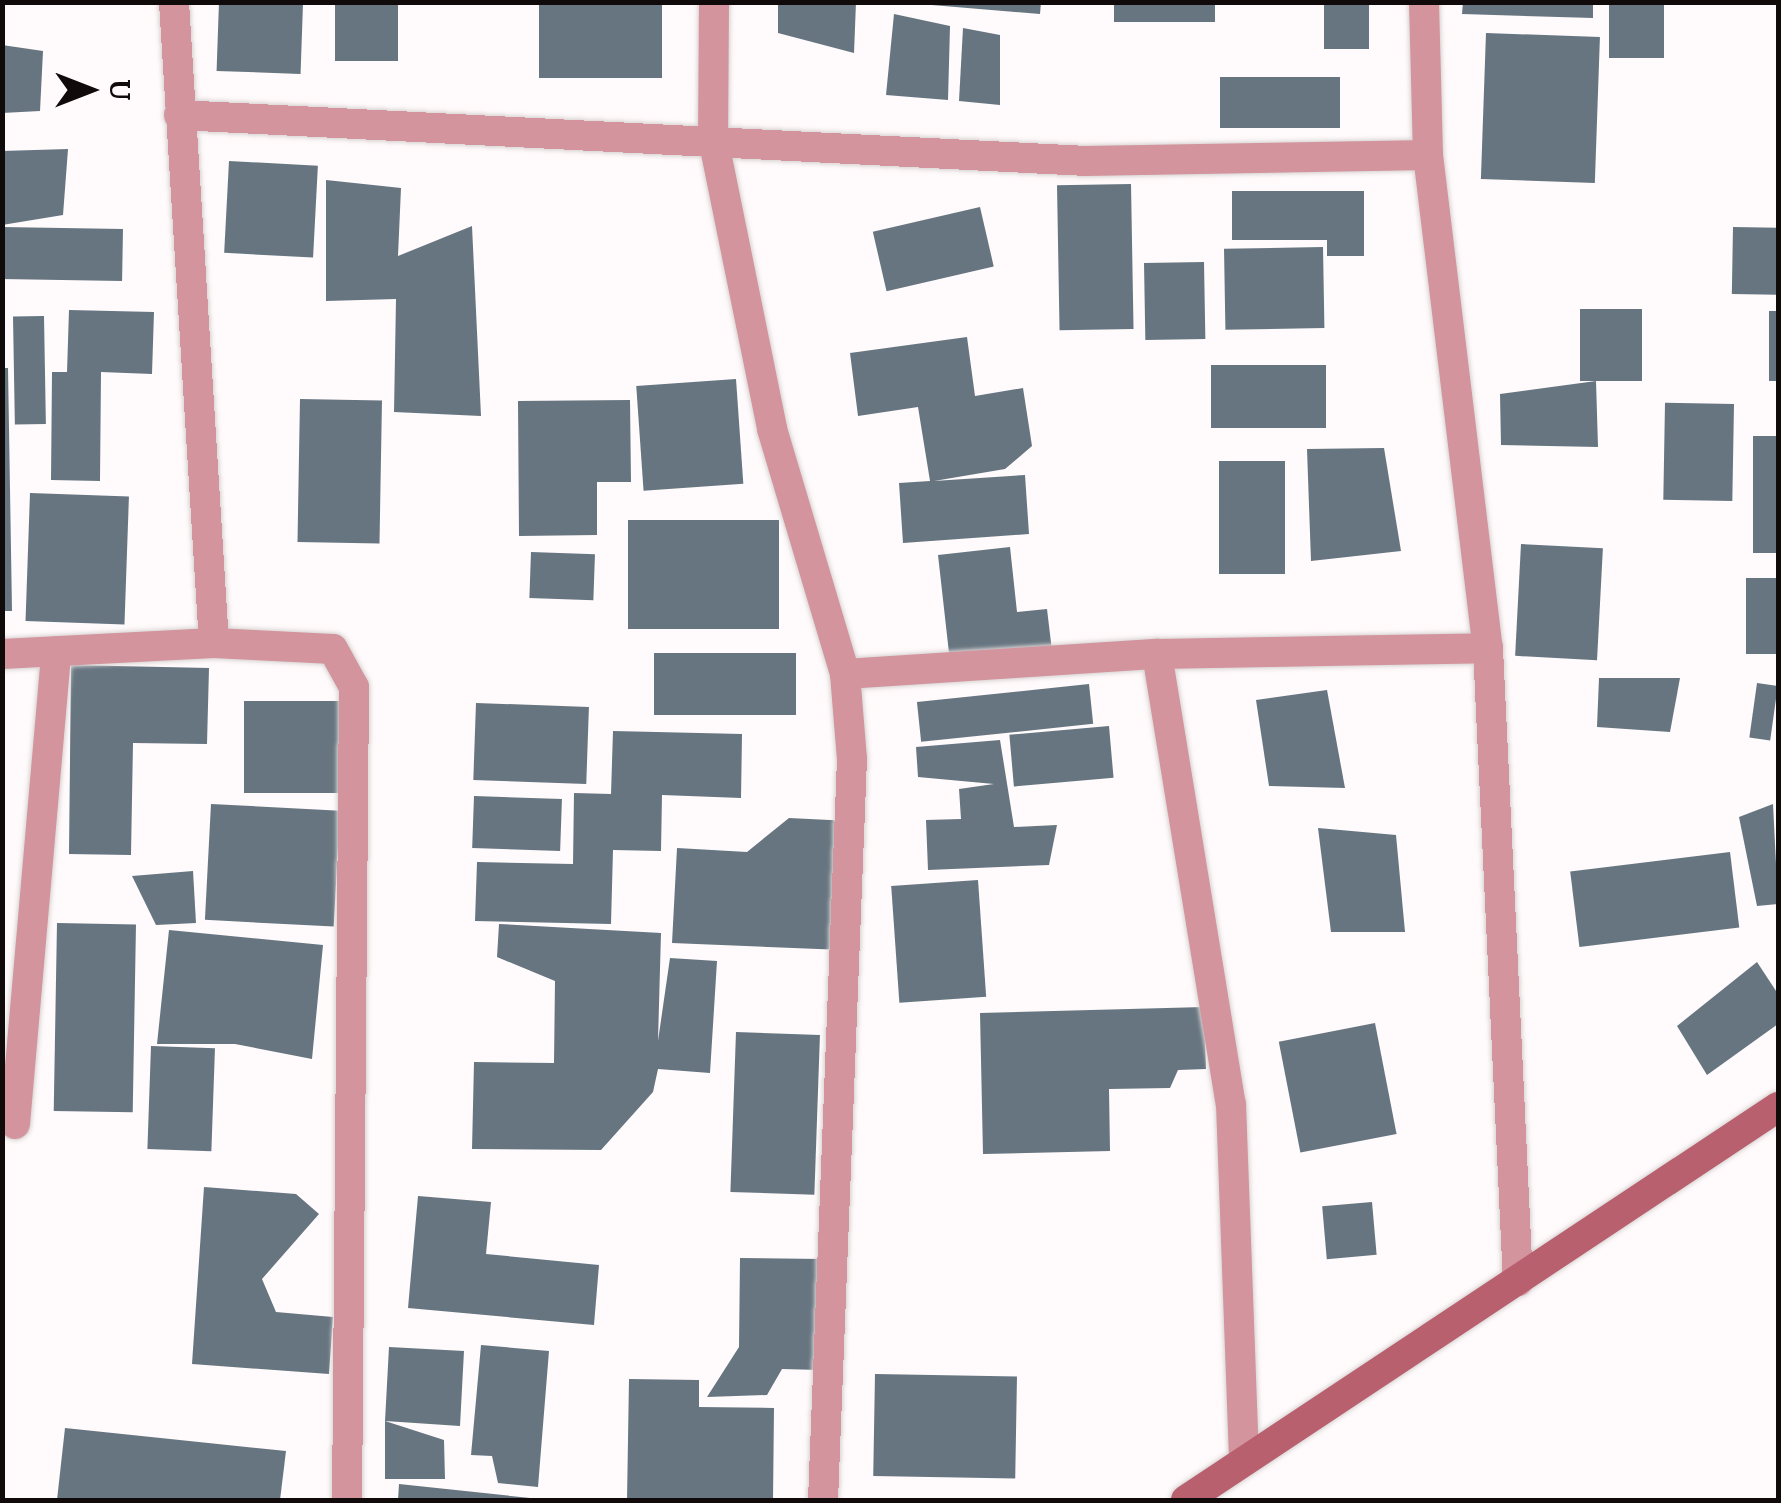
<!DOCTYPE html>
<html>
<head>
<meta charset="utf-8">
<style>
	body { margin:0 }
	#map { position:relative; width:1781px; height:1503px; overflow:hidden; background:#fffafb; font-family:Lora,serif }
	div>[style] { position:absolute }
	.building>* { inset:0; background:#667580; transform-origin:0 0 }
	.roads { filter:drop-shadow(0 0 2px #d9d4d4) drop-shadow(0 0 2px #d9d4d4) }
	.street>* { height:30px; margin:-15px; padding:0 15px; transform-origin:15px; border-radius:15px; background:#d3949d }
	.secondary>* { height:30px; margin:-15px; padding:0 15px; transform-origin:15px; border-radius:15px; background:#b9606f }
	span { translate:-50% -50%; white-space:nowrap; text-align:center; line-height:1.15; -webkit-text-stroke:8px #fffafb; paint-order:stroke }
	.frame { position:absolute; inset:0; border:5px solid #110a0a; pointer-events:none }
	.north { position:absolute; left:40px; top:40px; width:100px; height:100px; -webkit-text-stroke:8px #fffafb; paint-order:stroke; rotate:90deg; font-size:28px; font-weight:700; line-height:40px; text-align:center; color:#110a0a }
	.north::after { content:''; display:block; margin:auto; width:35px; height:45px; background:#110a0a; clip-path:polygon(50% 0,100% 100%,50% 72%,0 100%) }
</style>
</head>
<body>
<div id="map">
	<div class="building">
		<div style="left:219px;top:2px;width:84px;height:69px;rotate:2deg"></div>
		<div style="left:335px;top:2px;width:63px;height:59px"></div>
		<div style="left:539px;top:2px;width:123px;height:76px"></div>
		<div style="clip-path:polygon(778px 2px,856px 2px,854px 53px,778px 33px)"></div>
		<div style="clip-path:polygon(896px 2px,1041px 2px,1040px 14px)"></div>
		<div style="left:1114px;top:2px;width:101px;height:20px"></div>
		<div style="left:1324px;top:2px;width:45px;height:47px"></div>
		<div style="clip-path:polygon(1463px 2px,1593px 2px,1593px 18px,1462px 14px)"></div>
		<div style="left:1609px;top:2px;width:55px;height:56px"></div>
		<div style="clip-path:polygon(894px 14px,950px 26px,948px 100px,886px 95px)"></div>
		<div style="clip-path:polygon(963px 28px,1000px 35px,1000px 105px,959px 101px)"></div>
		<div style="left:1486px;top:33px;width:114px;height:146px;rotate:2deg"></div>
		<div style="clip-path:polygon(2px 45px,43px 51px,40px 111px,2px 113px)"></div>
		<div style="left:1220px;top:77px;width:120px;height:51px"></div>
		<div style="clip-path:polygon(68px 149px,63px 215px,2px 225px,2px 151px)"></div>
		<div style="left:229px;top:161px;width:89px;height:92px;rotate:3deg"></div>
		<div style="clip-path:polygon(326px 180px,401px 188px,398px 256px,472px 226px,481px 416px,394px 412px,396px 299px,326px 301px)"></div>
		<div style="left:1131px;top:184px;width:145px;height:74px;rotate:89deg"></div>
		<div style="clip-path:polygon(1232px 191px,1364px 191px,1364px 256px,1327px 256px,1327px 240px,1232px 240px)"></div>
		<div style="left:980px;top:207px;width:61px;height:110px;rotate:77deg"></div>
		<div style="left:2px;top:227px;width:121px;height:52px;rotate:1deg"></div>
		<div style="left:1733px;top:227px;width:45px;height:67px;rotate:1deg"></div>
		<div style="left:1323px;top:247px;width:81px;height:99px;rotate:89deg"></div>
		<div style="left:1204px;top:262px;width:77px;height:60px;rotate:89deg"></div>
		<div style="left:1580px;top:309px;width:62px;height:72px"></div>
		<div style="clip-path:polygon(69px 310px,154px 312px,152px 374px,101px 372px,100px 481px,51px 480px,52px 372px,67px 372px)"></div>
		<div style="left:1769px;top:311px;width:9px;height:70px"></div>
		<div style="left:44px;top:316px;width:108px;height:31px;rotate:89deg"></div>
		<div style="clip-path:polygon(967px 337px,975px 396px,1023px 388px,1032px 446px,1005px 469px,934px 481px,1025px 475px,1029px 534px,903px 543px,899px 483px,930px 481px,918px 407px,858px 416px,850px 353px)"></div>
		<div style="left:1211px;top:365px;width:115px;height:63px"></div>
		<div style="clip-path:polygon(2px 368px,8px 368px,12px 611px,2px 611px)"></div>
		<div style="left:736px;top:379px;width:105px;height:100px;rotate:86deg"></div>
		<div style="clip-path:polygon(1596px 381px,1598px 447px,1501px 445px,1500px 394px)"></div>
		<div style="left:300px;top:399px;width:82px;height:143px;rotate:1deg"></div>
		<div style="clip-path:polygon(630px 400px,631px 482px,597px 482px,597px 535px,519px 536px,518px 401px)"></div>
		<div style="left:1734px;top:404px;width:97px;height:69px;rotate:91deg"></div>
		<div style="left:1778px;top:436px;width:117px;height:25px;rotate:90deg"></div>
		<div style="clip-path:polygon(1384px 448px,1401px 551px,1311px 561px,1307px 449px)"></div>
		<div style="left:1219px;top:461px;width:66px;height:113px"></div>
		<div style="left:30px;top:493px;width:99px;height:128px;rotate:2deg"></div>
		<div style="left:628px;top:520px;width:151px;height:109px"></div>
		<div style="left:1521px;top:544px;width:82px;height:112px;rotate:3deg"></div>
		<div style="clip-path:polygon(1010px 547px,1017px 612px,1047px 609px,1052px 651px,950px 662px,938px 555px)"></div>
		<div style="left:531px;top:552px;width:64px;height:46px;rotate:2deg"></div>
		<div style="left:1746px;top:578px;width:32px;height:76px"></div>
		<div style="left:654px;top:653px;width:142px;height:62px"></div>
		<div style="clip-path:polygon(71px 665px,209px 668px,207px 744px,133px 743px,131px 855px,69px 854px)"></div>
		<div style="clip-path:polygon(1599px 678px,1680px 678px,1670px 732px,1597px 727px)"></div>
		<div style="left:1757px;top:683px;width:21px;height:55px;rotate:8deg"></div>
		<div style="left:1089px;top:684px;width:40px;height:173px;rotate:84deg"></div>
		<div style="clip-path:polygon(1327px 690px,1345px 788px,1269px 786px,1256px 700px)"></div>
		<div style="left:244px;top:701px;width:108px;height:92px"></div>
		<div style="left:476px;top:703px;width:113px;height:77px;rotate:2deg"></div>
		<div style="left:1109px;top:726px;width:52px;height:100px;rotate:85deg"></div>
		<div style="clip-path:polygon(613px 731px,742px 734px,741px 798px,662px 795px,661px 851px,613px 850px,611px 924px,475px 921px,477px 862px,573px 864px,574px 793px,611px 794px)"></div>
		<div style="clip-path:polygon(1000px 740px,1014px 827px,1057px 825px,1049px 865px,928px 870px,926px 820px,961px 819px,959px 789px,994px 784px,918px 777px,916px 747px)"></div>
		<div style="left:474px;top:796px;width:88px;height:52px;rotate:2deg"></div>
		<div style="left:211px;top:804px;width:129px;height:116px;rotate:3deg"></div>
		<div style="clip-path:polygon(1773px 804px,1778px 904px,1757px 906px,1739px 817px)"></div>
		<div style="clip-path:polygon(789px 818px,850px 821px,843px 950px,672px 943px,677px 848px,747px 852px)"></div>
		<div style="clip-path:polygon(1318px 828px,1396px 835px,1405px 932px,1331px 932px)"></div>
		<div style="left:1730px;top:852px;width:76px;height:161px;rotate:83deg"></div>
		<div style="clip-path:polygon(193px 871px,196px 923px,156px 925px,132px 876px)"></div>
		<div style="left:978px;top:880px;width:117px;height:87px;rotate:86deg"></div>
		<div style="left:57px;top:923px;width:79px;height:188px;rotate:1deg"></div>
		<div style="clip-path:polygon(499px 924px,661px 933px,658px 1041px,670px 958px,717px 961px,710px 1073px,658px 1069px,653px 1092px,601px 1150px,472px 1149px,474px 1062px,554px 1063px,555px 981px,497px 957px)"></div>
		<div style="clip-path:polygon(169px 930px,323px 945px,312px 1059px,235px 1044px,157px 1044px)"></div>
		<div style="clip-path:polygon(1757px 962px,1778px 994px,1778px 1024px,1707px 1075px,1677px 1026px)"></div>
		<div style="clip-path:polygon(1204px 1007px,1206px 1069px,1178px 1070px,1170px 1088px,1109px 1089px,1110px 1151px,983px 1154px,980px 1013px)"></div>
		<div style="left:1375px;top:1023px;width:113px;height:98px;rotate:79deg"></div>
		<div style="left:736px;top:1032px;width:84px;height:160px;rotate:2deg"></div>
		<div style="left:151px;top:1046px;width:64px;height:103px;rotate:2deg"></div>
		<div style="clip-path:polygon(204px 1187px,296px 1194px,319px 1214px,262px 1279px,276px 1312px,333px 1317px,329px 1374px,192px 1364px)"></div>
		<div style="clip-path:polygon(418px 1196px,491px 1202px,486px 1254px,599px 1265px,594px 1325px,408px 1308px)"></div>
		<div style="left:1372px;top:1202px;width:53px;height:50px;rotate:85deg"></div>
		<div style="clip-path:polygon(740px 1258px,822px 1259px,820px 1370px,782px 1369px,767px 1395px,707px 1397px,739px 1347px)"></div>
		<div style="clip-path:polygon(481px 1345px,549px 1351px,538px 1487px,498px 1483px,492px 1456px,471px 1455px)"></div>
		<div style="clip-path:polygon(389px 1347px,464px 1351px,460px 1426px,385px 1421px,444px 1440px,445px 1479px,385px 1479px,385px 1421px)"></div>
		<div style="left:875px;top:1374px;width:142px;height:102px;rotate:1deg"></div>
		<div style="clip-path:polygon(629px 1379px,699px 1380px,699px 1407px,774px 1408px,773px 1500px,627px 1500px)"></div>
		<div style="clip-path:polygon(65px 1428px,286px 1451px,280px 1500px,57px 1500px)"></div>
		<div style="clip-path:polygon(399px 1484px,530px 1498px,530px 1500px,398px 1500px)"></div>
	</div>
	<div class="roads">
		<div class="street">
			<div style="left:174px;top:2px;width:642px;rotate:86.43deg"></div>
			<div style="left:214px;top:643px;width:119px;rotate:2.9deg"></div>
			<div style="left:333px;top:649px;width:43px;rotate:61.1deg"></div>
			<div style="left:354px;top:687px;width:813px;rotate:90.49deg"></div>
			<div style="left:714px;top:2px;width:136px;rotate:90.4deg"></div>
			<div style="left:713px;top:138px;width:297px;rotate:78.5deg"></div>
			<div style="left:772px;top:429px;width:256px;rotate:73.4deg"></div>
			<div style="left:845px;top:674px;width:85px;rotate:85.3deg"></div>
			<div style="left:852px;top:759px;width:742px;rotate:92.24deg"></div>
			<div style="left:1424px;top:2px;width:153px;rotate:88.5deg"></div>
			<div style="left:1428px;top:155px;width:497px;rotate:83.1deg"></div>
			<div style="left:1488px;top:648px;width:634px;rotate:87.29deg"></div>
			<div style="left:179px;top:115px;width:908px;rotate:2.9deg"></div>
			<div style="left:1086px;top:161px;width:342px;rotate:-1deg"></div>
			<div style="left:2px;top:654px;width:212px;rotate:-3deg"></div>
			<div style="left:1157px;top:654px;width:456px;rotate:80.7deg"></div>
			<div style="left:1231px;top:1104px;width:357px;rotate:87.9deg"></div>
			<div style="left:845px;top:674px;width:313px;rotate:-3.7deg"></div>
			<div style="left:1157px;top:654px;width:331px;rotate:-1deg"></div>
			<div style="left:15px;top:1124px;width:474px;rotate:-85deg"></div>
		</div>
		<div class="secondary">
			<div style="left:1186px;top:1500px;width:711px;rotate:-33.58deg"></div>
		</div>
	</div>
	<div class="frame"></div>
	<div class="north">U</div>
</div>
</body>
</html>
